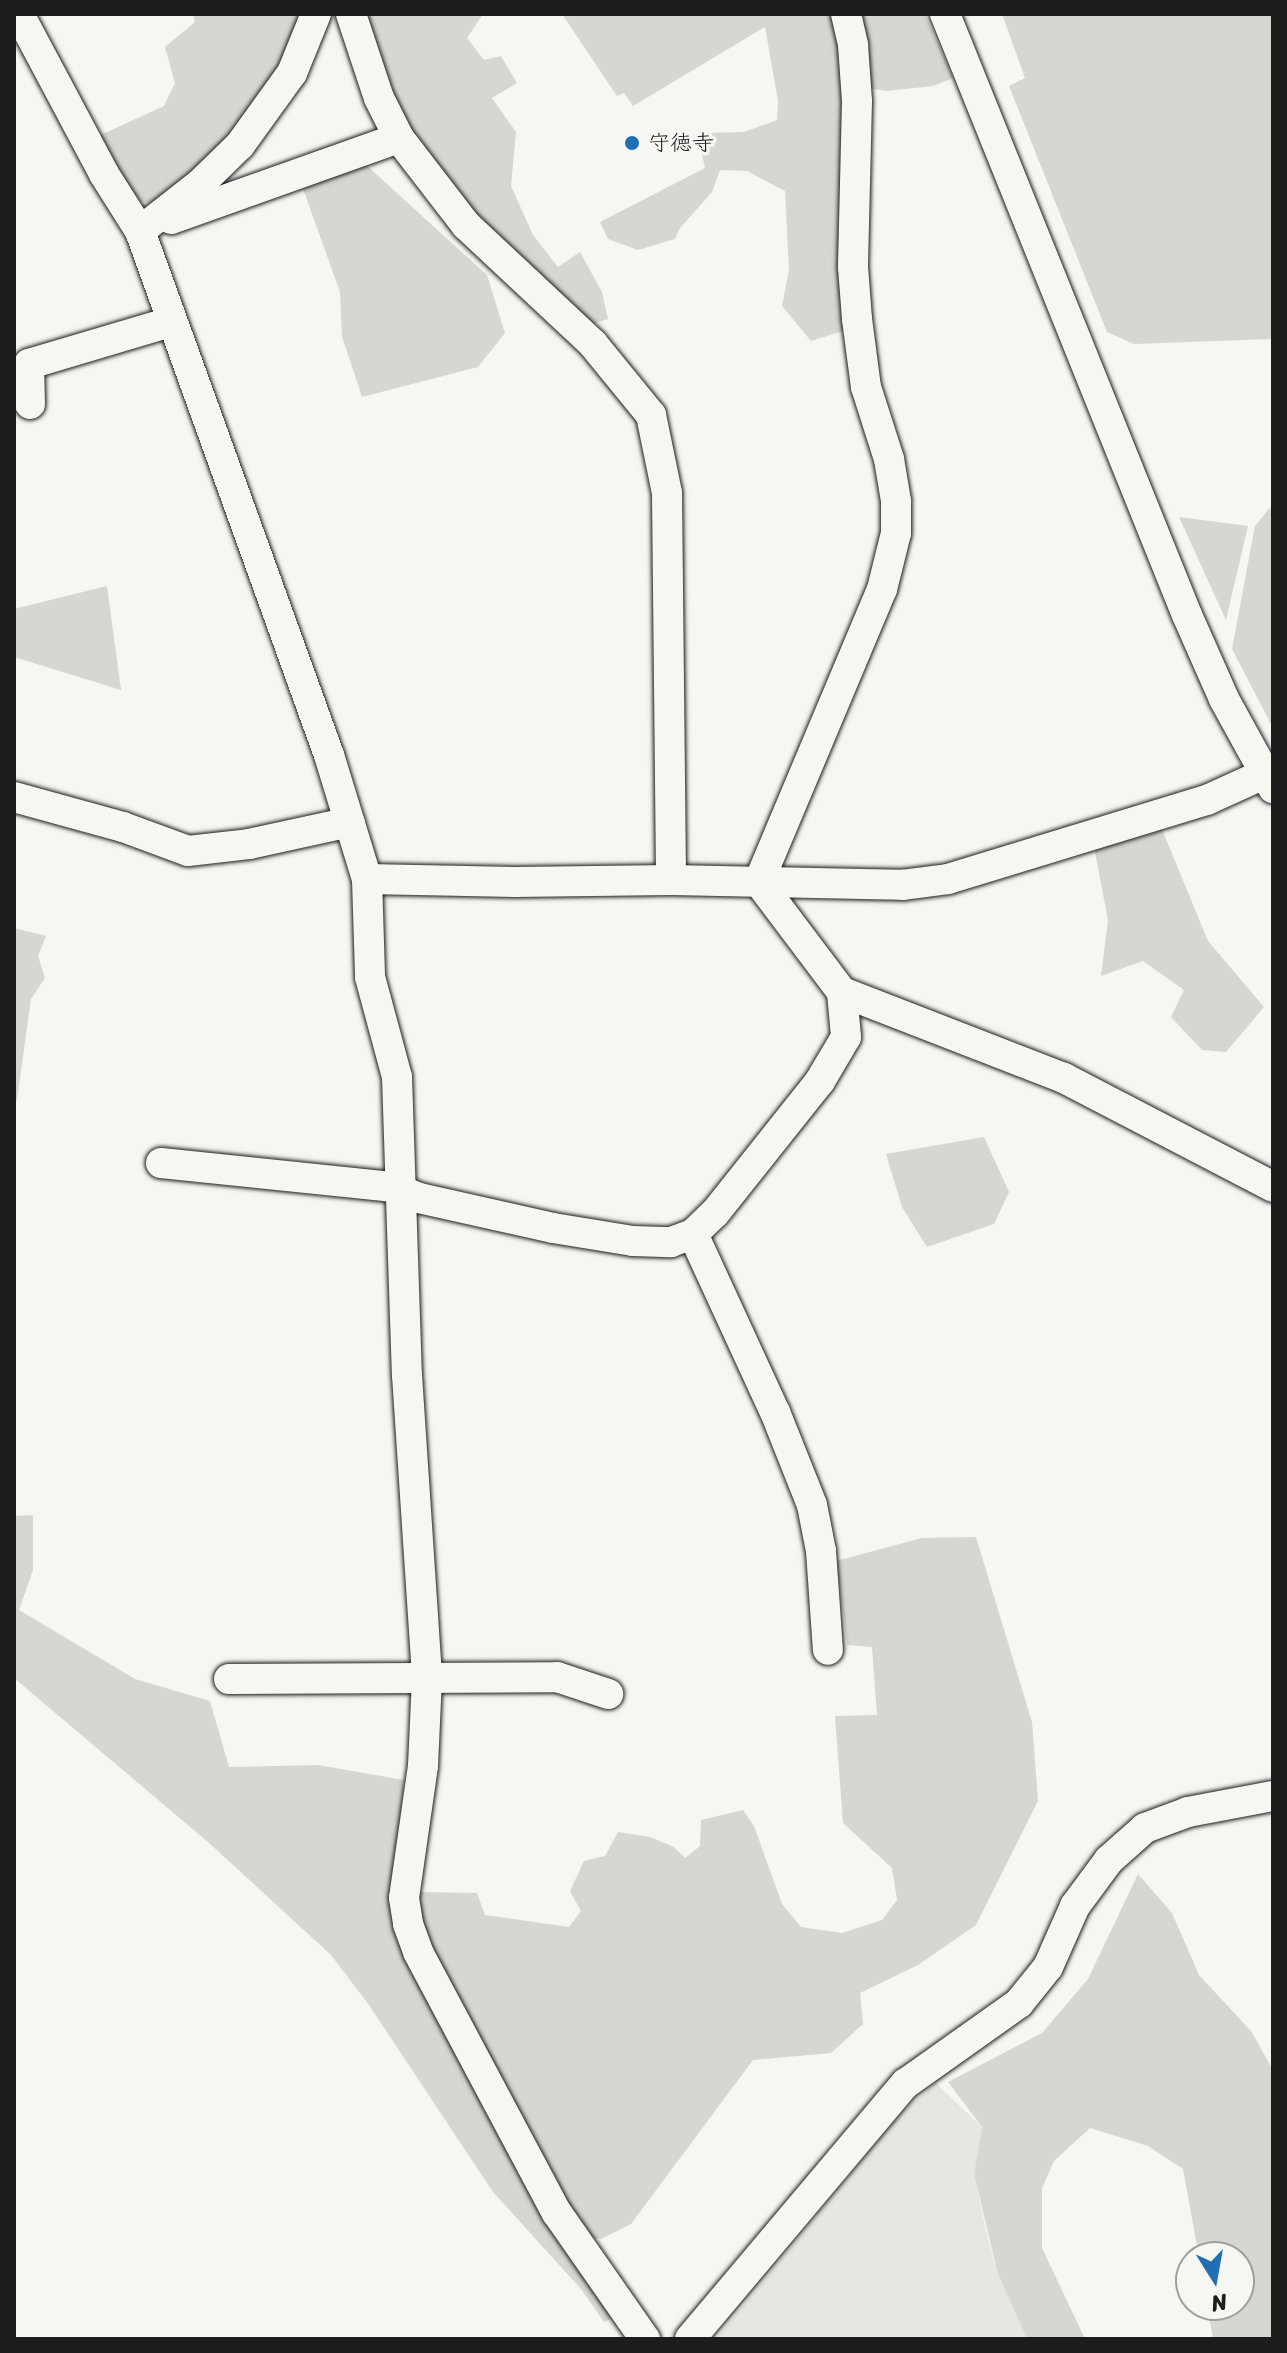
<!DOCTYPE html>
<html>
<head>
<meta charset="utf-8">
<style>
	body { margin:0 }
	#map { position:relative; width:1287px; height:2353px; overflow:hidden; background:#f6f6f2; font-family:Sriracha,"Klee One",sans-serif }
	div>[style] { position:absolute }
	.built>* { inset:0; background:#e6e6e2 }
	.green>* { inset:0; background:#d6d6d2 }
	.roads { filter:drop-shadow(0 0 2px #1c1c1c) drop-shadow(0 0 2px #1c1c1c) }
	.minor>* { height:30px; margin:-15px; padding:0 15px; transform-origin:15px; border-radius:15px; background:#f6f6f2 }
	.dots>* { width:22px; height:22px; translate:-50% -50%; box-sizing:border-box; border:4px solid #f6f6f2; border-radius:50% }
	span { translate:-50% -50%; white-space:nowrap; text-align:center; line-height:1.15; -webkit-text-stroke:7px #f6f6f2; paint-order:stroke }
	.poi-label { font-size:22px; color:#1c1c1c }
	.left { translate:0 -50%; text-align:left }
	.frame { position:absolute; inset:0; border:16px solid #1c1c1c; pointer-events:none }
	.north { position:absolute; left:1175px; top:2241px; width:80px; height:80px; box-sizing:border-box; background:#f6f6f2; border:2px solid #9f9f9c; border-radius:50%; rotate:169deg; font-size:22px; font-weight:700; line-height:32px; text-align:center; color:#1c1c1c }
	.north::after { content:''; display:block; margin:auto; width:28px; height:36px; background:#1f6fb2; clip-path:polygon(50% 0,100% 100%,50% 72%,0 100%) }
</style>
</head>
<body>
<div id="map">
	<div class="built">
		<div style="clip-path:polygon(936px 2083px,982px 2127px,974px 2174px,986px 2231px,998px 2274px,1027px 2339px,716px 2339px,902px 2112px)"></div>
	</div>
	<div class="green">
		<div style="clip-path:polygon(193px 14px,308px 14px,285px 71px,175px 195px,149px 203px,135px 200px,94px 138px,164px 106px,175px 83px,165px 47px,195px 22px)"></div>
		<div style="clip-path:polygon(360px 14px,483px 14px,467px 38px,484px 60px,501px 56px,517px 83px,492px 98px,516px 132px,511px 186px,533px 235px,558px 267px,580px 252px,602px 292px,608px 319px,587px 326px,473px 217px,409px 134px)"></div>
		<div style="clip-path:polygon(562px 14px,835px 14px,842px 42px,846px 330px,811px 341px,782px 306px,789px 270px,785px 191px,747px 171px,720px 170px,712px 192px,680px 228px,675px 239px,638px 250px,608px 239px,600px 222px,705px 168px,700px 146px,705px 133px,744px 132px,777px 120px,778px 101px,765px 27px,633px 106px,624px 93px,617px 96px)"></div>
		<div style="clip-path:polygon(855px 14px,925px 14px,953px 78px,933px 86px,887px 91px,866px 88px)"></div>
		<div style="clip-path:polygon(1002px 14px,1273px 14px,1273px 339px,1134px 344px,1107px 332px,1009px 86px,1025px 78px)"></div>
		<div style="clip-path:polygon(365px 164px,487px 275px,505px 333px,478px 367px,362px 397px,342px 337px,340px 292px,302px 186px)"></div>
		<div style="clip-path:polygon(1273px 504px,1273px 728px,1232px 649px,1255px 526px)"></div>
		<div style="clip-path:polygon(1179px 517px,1248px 526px,1226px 620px)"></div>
		<div style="clip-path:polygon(107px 586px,121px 690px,14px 657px,14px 609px)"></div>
		<div style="clip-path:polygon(1161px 827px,1208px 941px,1264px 1007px,1226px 1052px,1202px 1050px,1171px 1017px,1184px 990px,1143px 961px,1101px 976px,1108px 920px,1094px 847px)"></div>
		<div style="clip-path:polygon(14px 928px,46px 936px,38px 956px,45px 978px,31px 999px,17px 1100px,14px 1103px)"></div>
		<div style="clip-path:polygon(984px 1137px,1009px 1192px,994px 1224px,927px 1247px,902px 1207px,886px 1154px)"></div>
		<div style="clip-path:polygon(33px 1515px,33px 1570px,19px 1610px,135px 1679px,210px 1701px,229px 1767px,318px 1765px,404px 1780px,393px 1898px,616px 2317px,604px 2322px,581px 2289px,493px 2192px,369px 2005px,331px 1955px,208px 1842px,14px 1678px,14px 1516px)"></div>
		<div style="clip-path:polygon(976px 1537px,1032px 1722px,1038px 1801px,976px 1925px,918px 1965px,860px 1993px,863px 2024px,831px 2053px,753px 2060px,631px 2224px,601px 2239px,586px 2237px,422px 1936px,417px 1892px,477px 1893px,485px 1915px,569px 1927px,581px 1911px,570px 1891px,584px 1861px,605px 1856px,618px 1832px,650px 1837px,674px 1847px,685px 1858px,700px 1846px,701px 1820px,743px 1810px,754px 1826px,782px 1904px,801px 1927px,842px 1933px,882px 1920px,897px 1900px,892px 1868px,843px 1823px,835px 1716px,877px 1715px,872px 1647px,847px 1645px,836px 1561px,922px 1538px)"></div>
		<div style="clip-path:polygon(1138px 1874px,1172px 1913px,1199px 1975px,1251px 2031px,1273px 2070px,1273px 2339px,1213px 2339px,1207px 2305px,1239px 2305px,1239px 2257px,1199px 2257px,1183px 2169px,1148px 2146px,1090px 2128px,1054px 2161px,1042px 2188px,1042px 2248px,1085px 2339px,1027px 2339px,998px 2274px,974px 2174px,982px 2127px,948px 2082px,1042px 2033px,1088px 1979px)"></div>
	</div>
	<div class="roads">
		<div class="minor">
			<div style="left:19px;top:14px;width:181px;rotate:62deg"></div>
			<div style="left:104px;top:174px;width:67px;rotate:57.7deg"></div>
			<div style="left:140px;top:231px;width:557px;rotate:70.17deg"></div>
			<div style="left:329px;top:755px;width:130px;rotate:73deg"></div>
			<div style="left:367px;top:879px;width:98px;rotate:88.2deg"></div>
			<div style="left:370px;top:977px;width:104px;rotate:74.9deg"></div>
			<div style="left:397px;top:1077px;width:298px;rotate:88.1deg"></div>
			<div style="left:407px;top:1375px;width:304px;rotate:86.2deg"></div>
			<div style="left:427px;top:1678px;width:88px;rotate:92.6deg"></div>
			<div style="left:423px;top:1766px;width:133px;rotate:98.2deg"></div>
			<div style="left:404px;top:1898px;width:26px;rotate:81deg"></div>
			<div style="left:408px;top:1924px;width:30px;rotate:70deg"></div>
			<div style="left:418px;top:1952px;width:296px;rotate:62deg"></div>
			<div style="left:557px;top:2213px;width:154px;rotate:55.1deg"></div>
			<div style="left:351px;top:14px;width:89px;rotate:71.6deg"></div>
			<div style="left:379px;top:98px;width:45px;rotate:63.4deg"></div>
			<div style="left:399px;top:138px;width:110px;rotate:52.4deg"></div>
			<div style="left:466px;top:225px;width:174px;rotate:43.1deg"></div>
			<div style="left:593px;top:344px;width:92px;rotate:50.8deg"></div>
			<div style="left:651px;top:415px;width:80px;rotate:78.4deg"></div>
			<div style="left:667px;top:493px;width:387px;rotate:89.4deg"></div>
			<div style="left:846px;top:14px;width:32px;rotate:77deg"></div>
			<div style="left:853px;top:45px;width:56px;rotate:85.9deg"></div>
			<div style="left:857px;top:101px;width:166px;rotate:91.4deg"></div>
			<div style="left:853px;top:267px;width:52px;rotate:85.6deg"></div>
			<div style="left:857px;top:319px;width:69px;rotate:82.5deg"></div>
			<div style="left:866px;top:387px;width:76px;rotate:72.3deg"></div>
			<div style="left:889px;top:459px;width:43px;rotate:80.5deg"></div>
			<div style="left:896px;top:501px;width:32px;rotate:90deg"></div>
			<div style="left:896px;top:533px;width:58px;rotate:104deg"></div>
			<div style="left:882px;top:589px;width:318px;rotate:112.8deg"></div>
			<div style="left:759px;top:882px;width:138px;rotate:53deg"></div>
			<div style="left:842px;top:992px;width:238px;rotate:21.2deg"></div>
			<div style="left:1064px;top:1078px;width:236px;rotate:27.5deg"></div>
			<div style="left:945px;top:14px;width:648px;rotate:68.07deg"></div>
			<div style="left:1187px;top:615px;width:92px;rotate:66.2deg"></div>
			<div style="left:1224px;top:699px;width:102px;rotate:61.2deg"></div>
			<div style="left:171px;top:219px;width:242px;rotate:-19.6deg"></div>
			<div style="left:140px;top:231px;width:76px;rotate:-38.1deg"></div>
			<div style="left:200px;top:184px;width:56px;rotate:-44.3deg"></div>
			<div style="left:240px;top:145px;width:89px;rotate:-54.2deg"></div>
			<div style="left:292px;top:73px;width:64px;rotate:-67.9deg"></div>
			<div style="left:30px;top:404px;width:40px;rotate:-91.4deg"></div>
			<div style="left:29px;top:364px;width:148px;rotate:-16.5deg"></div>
			<div style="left:14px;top:797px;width:113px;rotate:15.4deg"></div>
			<div style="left:123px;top:827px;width:69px;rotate:20.3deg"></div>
			<div style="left:188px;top:851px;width:61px;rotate:-6.5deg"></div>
			<div style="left:249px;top:844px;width:103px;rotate:-12.3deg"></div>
			<div style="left:367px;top:879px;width:148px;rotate:1.2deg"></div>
			<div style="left:515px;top:882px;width:156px;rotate:-0.7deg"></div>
			<div style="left:671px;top:880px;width:231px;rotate:1.2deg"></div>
			<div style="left:902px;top:885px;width:46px;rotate:-7.4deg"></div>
			<div style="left:948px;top:879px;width:271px;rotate:-17deg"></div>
			<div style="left:1207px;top:800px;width:63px;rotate:-24.5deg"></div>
			<div style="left:161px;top:1163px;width:232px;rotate:5.9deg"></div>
			<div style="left:392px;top:1187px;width:29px;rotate:22deg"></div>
			<div style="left:419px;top:1198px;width:137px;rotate:12.6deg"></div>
			<div style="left:553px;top:1228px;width:81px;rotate:9.2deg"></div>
			<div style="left:633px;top:1241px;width:38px;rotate:2deg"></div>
			<div style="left:671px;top:1242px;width:23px;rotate:-20deg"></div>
			<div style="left:693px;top:1234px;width:30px;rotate:-44deg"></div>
			<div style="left:715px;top:1213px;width:169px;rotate:-51.5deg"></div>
			<div style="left:820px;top:1081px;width:51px;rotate:-59.4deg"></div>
			<div style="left:846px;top:1037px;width:45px;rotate:-95.1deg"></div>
			<div style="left:693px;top:1234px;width:196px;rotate:65.3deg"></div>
			<div style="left:775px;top:1412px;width:100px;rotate:68.3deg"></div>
			<div style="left:812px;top:1505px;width:47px;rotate:78.9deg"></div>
			<div style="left:821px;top:1551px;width:99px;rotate:86deg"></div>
			<div style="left:229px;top:1679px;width:328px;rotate:-0.3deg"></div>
			<div style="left:557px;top:1677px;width:54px;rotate:18.4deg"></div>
			<div style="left:690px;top:2339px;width:334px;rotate:-49.9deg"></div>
			<div style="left:905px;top:2084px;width:140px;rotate:-35.4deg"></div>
			<div style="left:1019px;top:2003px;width:46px;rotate:-51.1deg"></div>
			<div style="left:1048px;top:1967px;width:67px;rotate:-66.1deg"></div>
			<div style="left:1075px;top:1906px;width:57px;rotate:-53.5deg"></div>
			<div style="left:1109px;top:1860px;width:48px;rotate:-41.6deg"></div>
			<div style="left:1145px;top:1828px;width:46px;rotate:-20.4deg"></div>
			<div style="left:1188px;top:1812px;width:86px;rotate:-10.7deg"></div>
		</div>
	</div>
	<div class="dots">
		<div style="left:632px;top:143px;background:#1f6fb2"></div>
	</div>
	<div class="poi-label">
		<span class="left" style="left:648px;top:143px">守徳寺</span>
	</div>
	<div class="frame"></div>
	<div class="north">N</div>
</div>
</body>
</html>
